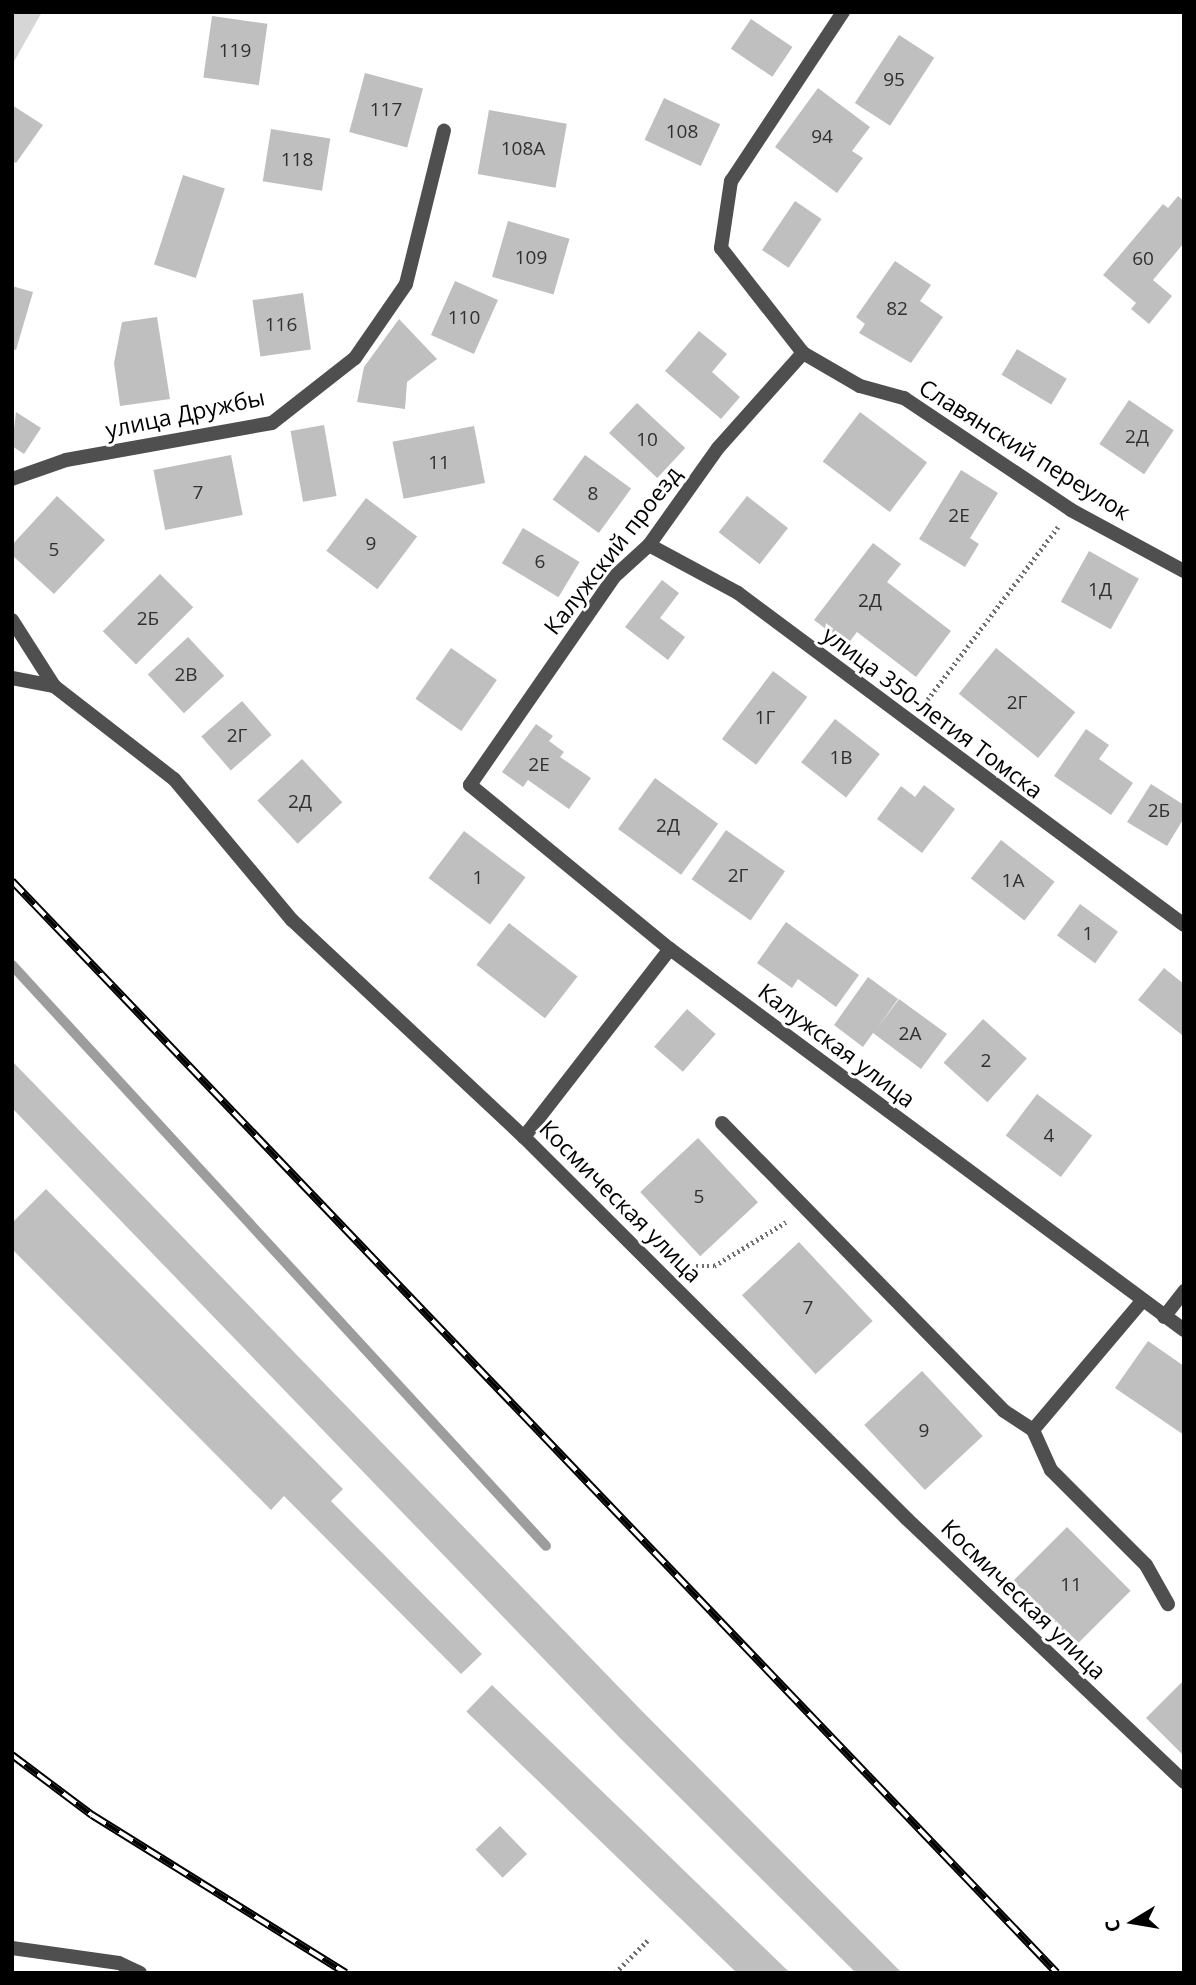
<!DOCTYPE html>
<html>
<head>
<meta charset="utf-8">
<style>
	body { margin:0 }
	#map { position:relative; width:1196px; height:1985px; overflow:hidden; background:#fff; font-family:"Open Sans",sans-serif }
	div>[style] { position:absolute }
	.green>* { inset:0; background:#d6d6d6 }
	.stream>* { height:10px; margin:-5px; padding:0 5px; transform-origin:5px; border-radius:5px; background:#9d9d9d }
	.building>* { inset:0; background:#bfbfbf; transform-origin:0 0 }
	.path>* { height:4.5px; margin-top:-2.25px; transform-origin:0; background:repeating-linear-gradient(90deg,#717171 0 2px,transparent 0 5.5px) }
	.lane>* { height:14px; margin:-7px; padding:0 7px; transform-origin:7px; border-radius:7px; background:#4f4f4f }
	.street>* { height:14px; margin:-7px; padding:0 7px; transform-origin:7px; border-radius:7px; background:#4f4f4f }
	.rail>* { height:8px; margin-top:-4px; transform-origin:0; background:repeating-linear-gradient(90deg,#fff 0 16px,#000 0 32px); box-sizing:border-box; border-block:2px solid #000 }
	span { translate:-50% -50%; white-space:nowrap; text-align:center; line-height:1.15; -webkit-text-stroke:6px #fff; paint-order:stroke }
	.number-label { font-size:19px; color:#303030 }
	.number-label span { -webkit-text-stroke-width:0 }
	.street-label { font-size:23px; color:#000 }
	.frame { position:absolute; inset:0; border:14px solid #000; pointer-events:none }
	.north { position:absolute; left:1098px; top:1887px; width:70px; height:70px; -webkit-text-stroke:5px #fff; paint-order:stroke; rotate:259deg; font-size:19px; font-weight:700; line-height:28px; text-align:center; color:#000 }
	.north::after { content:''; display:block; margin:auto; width:24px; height:32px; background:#000; clip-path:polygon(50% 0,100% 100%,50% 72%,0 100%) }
</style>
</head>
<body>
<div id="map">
	<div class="green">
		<div style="clip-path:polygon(12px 12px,42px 12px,12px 65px)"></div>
	</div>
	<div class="stream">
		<div style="left:12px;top:965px;width:789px;rotate:47.41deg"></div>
	</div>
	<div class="building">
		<div style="left:212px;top:16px;width:56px;height:62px;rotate:8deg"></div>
		<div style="left:751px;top:19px;width:50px;height:36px;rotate:34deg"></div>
		<div style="left:899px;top:35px;width:42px;height:81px;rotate:33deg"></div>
		<div style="left:365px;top:73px;width:60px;height:61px;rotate:15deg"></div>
		<div style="clip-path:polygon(818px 88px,870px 127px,852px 151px,863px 158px,837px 193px,775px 147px)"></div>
		<div style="left:664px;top:98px;width:62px;height:46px;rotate:25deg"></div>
		<div style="clip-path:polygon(12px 105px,43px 125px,16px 163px,12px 161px)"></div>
		<div style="left:489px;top:110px;width:79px;height:65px;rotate:10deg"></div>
		<div style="left:271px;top:129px;width:60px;height:53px;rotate:9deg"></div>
		<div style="left:183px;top:175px;width:44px;height:94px;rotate:18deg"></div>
		<div style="clip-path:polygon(1178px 196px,1184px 201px,1184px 243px,1153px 280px,1172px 296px,1149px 324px,1131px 309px,1136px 303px,1103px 275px,1163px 204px,1168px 208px)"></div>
		<div style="left:795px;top:201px;width:32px;height:59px;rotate:34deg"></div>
		<div style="left:508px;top:221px;width:64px;height:58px;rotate:16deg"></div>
		<div style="clip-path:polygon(895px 261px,931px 285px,920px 301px,943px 317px,911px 363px,859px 333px,865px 324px,856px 317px)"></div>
		<div style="left:455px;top:281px;width:47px;height:59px;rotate:24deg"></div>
		<div style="clip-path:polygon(12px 286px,33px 292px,16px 350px,12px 349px)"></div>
		<div style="left:303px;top:293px;width:57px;height:51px;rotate:82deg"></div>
		<div style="clip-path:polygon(157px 317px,170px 399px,120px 406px,114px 363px,122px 322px)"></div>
		<div style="clip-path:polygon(399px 319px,437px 359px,407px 382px,405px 409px,357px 402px,364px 367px)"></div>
		<div style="clip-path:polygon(699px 331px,727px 354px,712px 372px,740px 397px,721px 419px,665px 371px)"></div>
		<div style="left:1017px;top:349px;width:58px;height:30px;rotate:31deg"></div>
		<div style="left:1129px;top:400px;width:54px;height:53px;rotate:34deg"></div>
		<div style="left:637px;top:403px;width:66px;height:41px;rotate:43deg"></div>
		<div style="clip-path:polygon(16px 412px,41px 428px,24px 454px,12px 446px)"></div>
		<div style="left:860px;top:412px;width:84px;height:62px;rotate:37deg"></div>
		<div style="left:324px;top:425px;width:72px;height:34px;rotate:80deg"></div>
		<div style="left:474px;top:426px;width:58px;height:83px;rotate:79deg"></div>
		<div style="left:231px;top:455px;width:61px;height:79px;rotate:79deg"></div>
		<div style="left:585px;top:455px;width:57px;height:55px;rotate:36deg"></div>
		<div style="clip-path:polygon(961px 470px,998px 493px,970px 538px,979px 544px,965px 567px,919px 539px)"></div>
		<div style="clip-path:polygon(57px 496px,105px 540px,54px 594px,12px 555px,12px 545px)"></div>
		<div style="left:747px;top:496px;width:52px;height:46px;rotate:38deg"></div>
		<div style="left:366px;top:498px;width:64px;height:66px;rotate:37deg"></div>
		<div style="left:523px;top:528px;width:66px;height:41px;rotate:31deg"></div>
		<div style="clip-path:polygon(873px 543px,901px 564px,887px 582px,951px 631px,916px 677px,857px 632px,847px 645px,814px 620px)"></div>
		<div style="left:1089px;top:551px;width:57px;height:58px;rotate:29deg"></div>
		<div style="left:160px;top:574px;width:47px;height:81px;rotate:45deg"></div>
		<div style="clip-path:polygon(662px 580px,679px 593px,660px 618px,685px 637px,668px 660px,625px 627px)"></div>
		<div style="left:188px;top:637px;width:53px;height:55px;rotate:47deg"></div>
		<div style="left:451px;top:648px;width:56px;height:62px;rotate:35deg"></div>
		<div style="left:996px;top:648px;width:102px;height:59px;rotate:39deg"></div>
		<div style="left:773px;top:671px;width:43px;height:85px;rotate:37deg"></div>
		<div style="left:242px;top:701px;width:45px;height:54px;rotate:49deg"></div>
		<div style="left:835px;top:719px;width:57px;height:55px;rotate:38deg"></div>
		<div style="clip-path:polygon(536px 724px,553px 736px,549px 741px,564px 752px,560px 757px,591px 778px,569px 809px,528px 780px,523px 787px,502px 772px)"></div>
		<div style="clip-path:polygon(1086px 729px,1109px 745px,1099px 759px,1133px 783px,1111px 815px,1054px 776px)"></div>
		<div style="left:302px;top:759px;width:59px;height:61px;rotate:47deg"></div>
		<div style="left:655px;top:778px;width:78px;height:63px;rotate:36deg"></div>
		<div style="clip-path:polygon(1151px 784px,1184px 805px,1184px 818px,1167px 846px,1127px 822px)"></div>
		<div style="clip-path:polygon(924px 785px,955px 809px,922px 853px,877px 819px,901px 786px,915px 797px)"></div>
		<div style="left:726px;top:830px;width:72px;height:60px;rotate:35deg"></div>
		<div style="left:464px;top:831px;width:77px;height:59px;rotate:37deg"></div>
		<div style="left:1001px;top:840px;width:68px;height:49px;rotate:38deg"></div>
		<div style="left:1080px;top:904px;width:47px;height:39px;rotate:36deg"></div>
		<div style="clip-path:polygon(786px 922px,859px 975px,836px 1007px,798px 979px,792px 988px,757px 963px)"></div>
		<div style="left:509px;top:923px;width:87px;height:53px;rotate:38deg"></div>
		<div style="clip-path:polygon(1164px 968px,1184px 984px,1182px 1035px,1138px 1000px)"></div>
		<div style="clip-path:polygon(868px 977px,898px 999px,876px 1030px,899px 999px,947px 1034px,921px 1069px,873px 1033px,863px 1047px,834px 1025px)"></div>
		<div style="left:687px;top:1009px;width:38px;height:50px;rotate:41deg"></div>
		<div style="left:983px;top:1019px;width:59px;height:59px;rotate:42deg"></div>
		<div style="clip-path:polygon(12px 1061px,641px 1710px,902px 1973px,856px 1973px,620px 1738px,12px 1108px)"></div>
		<div style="left:1037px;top:1094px;width:69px;height:52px;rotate:37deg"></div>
		<div style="left:698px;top:1138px;width:88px;height:79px;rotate:47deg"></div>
		<div style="clip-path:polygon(46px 1189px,343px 1489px,331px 1501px,482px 1654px,461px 1674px,284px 1496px,271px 1510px,12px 1249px,12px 1223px)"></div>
		<div style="left:799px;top:1242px;width:108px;height:78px;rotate:47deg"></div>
		<div style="clip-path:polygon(1148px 1341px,1184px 1366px,1184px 1435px,1115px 1388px)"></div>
		<div style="left:922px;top:1371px;width:89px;height:79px;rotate:47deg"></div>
		<div style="left:1067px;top:1527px;width:90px;height:76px;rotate:45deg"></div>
		<div style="clip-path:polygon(1184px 1680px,1184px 1756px,1146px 1718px)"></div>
		<div style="left:492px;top:1685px;width:417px;height:37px;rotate:44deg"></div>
		<div style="left:500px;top:1826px;width:39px;height:34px;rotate:46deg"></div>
	</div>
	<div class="path">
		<div style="left:924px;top:704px;width:222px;rotate:-52.9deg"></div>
		<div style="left:685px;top:1266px;width:29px"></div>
		<div style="left:714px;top:1266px;width:84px;rotate:-31.4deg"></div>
		<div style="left:615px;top:1973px;width:49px;rotate:-45deg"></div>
	</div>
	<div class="lane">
		<div style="left:722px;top:1123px;width:403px;rotate:45.6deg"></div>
		<div style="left:1004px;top:1411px;width:35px;rotate:33deg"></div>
		<div style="left:1033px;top:1430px;width:44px;rotate:65.8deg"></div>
		<div style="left:1051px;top:1470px;width:134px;rotate:45deg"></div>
		<div style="left:1146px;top:1565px;width:45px;rotate:60.6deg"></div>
		<div style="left:1033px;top:1430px;width:169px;rotate:-49.8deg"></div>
	</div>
	<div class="street">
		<div style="left:843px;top:12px;width:203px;rotate:123.5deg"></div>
		<div style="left:731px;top:181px;width:68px;rotate:98.5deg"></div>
		<div style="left:721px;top:248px;width:133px;rotate:52deg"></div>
		<div style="left:803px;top:353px;width:66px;rotate:30.1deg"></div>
		<div style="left:860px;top:386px;width:46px;rotate:15.3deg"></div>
		<div style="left:904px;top:398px;width:201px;rotate:33.8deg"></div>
		<div style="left:1071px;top:510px;width:128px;rotate:28.4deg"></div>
		<div style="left:803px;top:353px;width:127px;rotate:131.8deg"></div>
		<div style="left:718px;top:448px;width:119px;rotate:125.4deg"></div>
		<div style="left:649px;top:545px;width:47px;rotate:137.6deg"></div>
		<div style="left:614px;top:577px;width:253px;rotate:124.7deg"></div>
		<div style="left:470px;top:785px;width:259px;rotate:39.4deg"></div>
		<div style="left:670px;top:949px;width:640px;rotate:36.55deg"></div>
		<div style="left:12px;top:479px;width:57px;rotate:-19.4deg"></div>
		<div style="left:66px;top:460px;width:209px;rotate:-10.2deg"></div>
		<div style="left:272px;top:423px;width:105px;rotate:-38.1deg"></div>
		<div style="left:355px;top:358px;width:90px;rotate:-55.4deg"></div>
		<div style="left:406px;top:284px;width:158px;rotate:-76.1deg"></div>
		<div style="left:649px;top:545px;width:101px;rotate:28.3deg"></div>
		<div style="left:738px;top:593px;width:556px;rotate:36.66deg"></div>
		<div style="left:12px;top:620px;width:78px;rotate:57.5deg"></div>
		<div style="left:12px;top:678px;width:43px;rotate:10.8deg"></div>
		<div style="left:54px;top:686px;width:152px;rotate:37.8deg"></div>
		<div style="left:174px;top:779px;width:184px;rotate:50.1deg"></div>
		<div style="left:292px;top:920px;width:318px;rotate:43.1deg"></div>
		<div style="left:524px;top:1137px;width:541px;rotate:44.93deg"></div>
		<div style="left:907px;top:1519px;width:382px;rotate:43.5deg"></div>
		<div style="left:524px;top:1137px;width:238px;rotate:-52.2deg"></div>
		<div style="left:1164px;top:1317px;width:33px;rotate:-52deg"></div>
		<div style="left:12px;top:1948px;width:108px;rotate:8deg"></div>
		<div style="left:119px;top:1963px;width:23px;rotate:25deg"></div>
	</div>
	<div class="rail">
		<div style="left:12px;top:881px;width:1511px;rotate:46.26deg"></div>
		<div style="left:12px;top:1755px;width:100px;rotate:36.9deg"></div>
		<div style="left:92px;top:1815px;width:299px;rotate:31.9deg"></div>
	</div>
	<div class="number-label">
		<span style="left:235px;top:51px">119</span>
		<span style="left:894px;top:80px">95</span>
		<span style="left:386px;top:110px">117</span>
		<span style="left:682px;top:132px">108</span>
		<span style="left:822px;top:137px">94</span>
		<span style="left:523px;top:149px">108А</span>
		<span style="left:297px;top:160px">118</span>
		<span style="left:531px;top:258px">109</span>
		<span style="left:1143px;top:259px">60</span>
		<span style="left:897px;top:309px">82</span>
		<span style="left:464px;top:318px">110</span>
		<span style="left:281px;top:325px">116</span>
		<span style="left:1137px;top:437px">2Д</span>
		<span style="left:647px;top:440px">10</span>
		<span style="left:439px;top:463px">11</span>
		<span style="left:198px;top:493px">7</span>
		<span style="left:593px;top:494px">8</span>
		<span style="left:959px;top:516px">2Е</span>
		<span style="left:371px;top:544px">9</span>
		<span style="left:54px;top:550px">5</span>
		<span style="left:540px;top:562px">6</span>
		<span style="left:1100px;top:590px">1Д</span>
		<span style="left:870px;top:601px">2Д</span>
		<span style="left:148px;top:619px">2Б</span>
		<span style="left:186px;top:675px">2В</span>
		<span style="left:1017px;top:703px">2Г</span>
		<span style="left:765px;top:718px">1Г</span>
		<span style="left:237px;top:736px">2Г</span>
		<span style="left:841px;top:758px">1В</span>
		<span style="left:539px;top:765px">2Е</span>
		<span style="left:300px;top:802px">2Д</span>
		<span style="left:1159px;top:811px">2Б</span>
		<span style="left:668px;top:826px">2Д</span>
		<span style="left:738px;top:876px">2Г</span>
		<span style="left:478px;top:878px">1</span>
		<span style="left:1013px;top:881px">1А</span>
		<span style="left:1088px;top:934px">1</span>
		<span style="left:910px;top:1034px">2А</span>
		<span style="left:986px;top:1061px">2</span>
		<span style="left:1049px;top:1136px">4</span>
		<span style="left:699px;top:1197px">5</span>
		<span style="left:808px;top:1308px">7</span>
		<span style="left:924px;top:1431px">9</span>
		<span style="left:1071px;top:1585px">11</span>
	</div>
	<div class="street-label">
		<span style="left:185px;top:413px;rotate:-12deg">улица Дружбы</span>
		<span style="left:1025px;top:449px;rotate:32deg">Славянский переулок</span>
		<span style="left:612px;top:550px;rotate:-52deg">Калужский проезд</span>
		<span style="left:933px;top:712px;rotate:37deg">улица 350-летия Томска</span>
		<span style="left:837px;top:1045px;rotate:37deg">Калужская улица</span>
		<span style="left:621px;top:1201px;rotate:45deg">Космическая улица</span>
		<span style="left:1024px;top:1599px;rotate:44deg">Космическая улица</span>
	</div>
	<div class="frame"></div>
	<div class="north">С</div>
</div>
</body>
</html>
